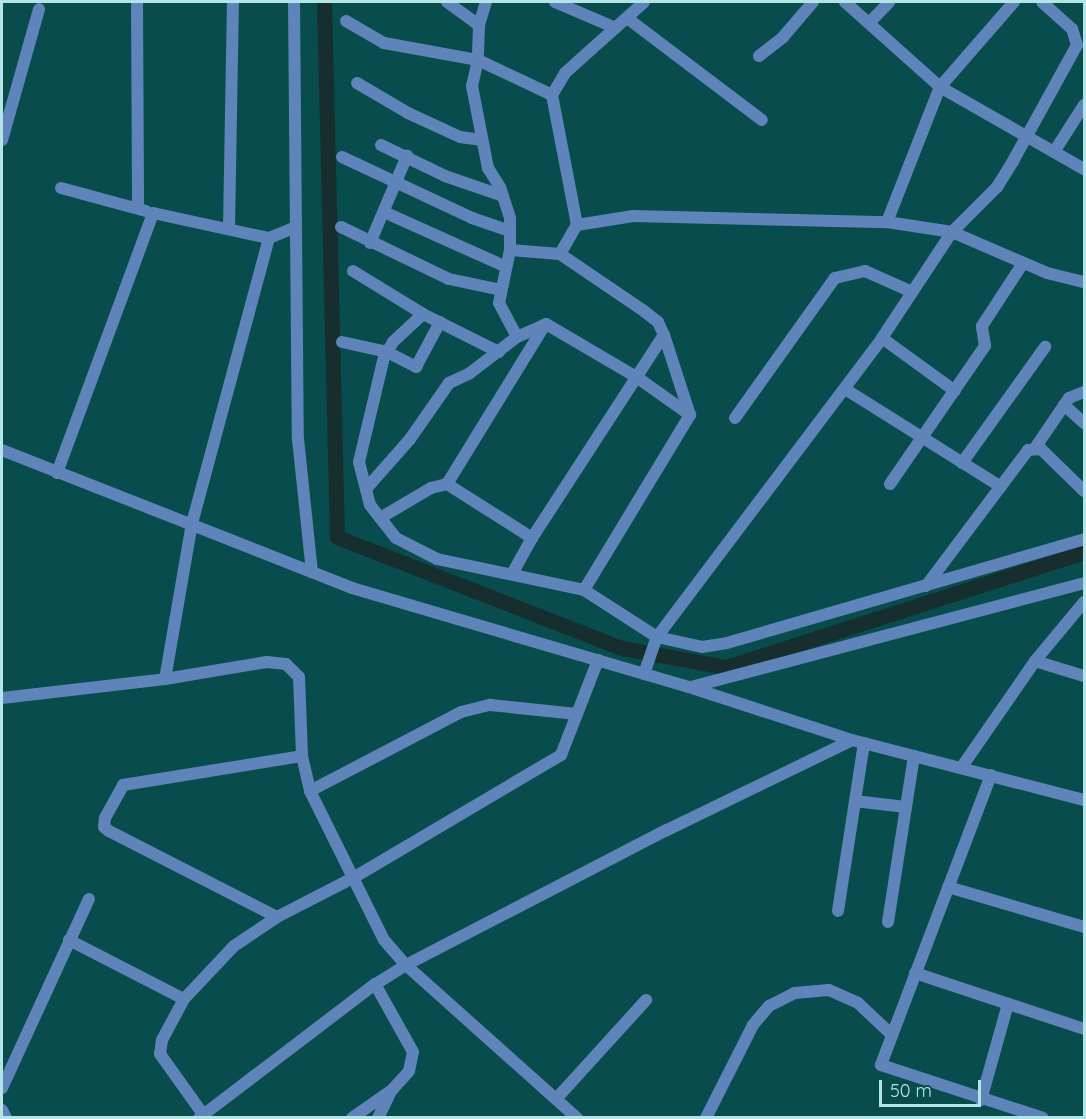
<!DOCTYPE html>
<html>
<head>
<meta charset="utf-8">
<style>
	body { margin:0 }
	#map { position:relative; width:1086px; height:1119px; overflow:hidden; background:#094c4e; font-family:Quicksand,sans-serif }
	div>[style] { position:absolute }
	.canal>* { height:15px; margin:-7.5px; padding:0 7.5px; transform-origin:7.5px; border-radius:7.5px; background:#162e2e }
	.minor>* { height:12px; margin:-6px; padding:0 6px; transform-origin:6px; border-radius:6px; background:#5f84ba }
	span { translate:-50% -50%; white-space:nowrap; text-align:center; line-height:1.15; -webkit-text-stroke:4.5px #094c4e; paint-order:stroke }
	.frame { position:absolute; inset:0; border:3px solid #b4e5e6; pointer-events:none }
	.scale { position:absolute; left:879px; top:1080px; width:102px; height:27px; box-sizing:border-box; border:3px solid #b4e5e6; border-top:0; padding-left:8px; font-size:18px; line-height:21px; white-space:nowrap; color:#b4e5e6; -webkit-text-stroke:4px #094c4e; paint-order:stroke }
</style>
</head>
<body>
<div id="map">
	<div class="canal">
		<div style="left:324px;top:2px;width:535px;rotate:88.61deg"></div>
		<div style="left:337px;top:537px;width:306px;rotate:21.3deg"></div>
		<div style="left:622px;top:648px;width:106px;rotate:10.4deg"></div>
		<div style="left:726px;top:667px;width:376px;rotate:-17.8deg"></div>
	</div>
	<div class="minor">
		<div style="left:137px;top:2px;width:206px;rotate:89.7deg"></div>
		<div style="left:294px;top:2px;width:437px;rotate:89.5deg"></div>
		<div style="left:298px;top:439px;width:134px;rotate:84deg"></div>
		<div style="left:447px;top:2px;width:39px;rotate:36deg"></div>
		<div style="left:486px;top:2px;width:24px;rotate:107deg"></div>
		<div style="left:479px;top:25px;width:35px;rotate:92deg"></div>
		<div style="left:478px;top:60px;width:27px;rotate:103deg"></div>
		<div style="left:472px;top:86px;width:84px;rotate:79deg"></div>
		<div style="left:488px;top:168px;width:22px;rotate:58deg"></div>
		<div style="left:500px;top:187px;width:33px;rotate:72deg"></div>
		<div style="left:510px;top:218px;width:32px;rotate:90deg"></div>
		<div style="left:510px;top:250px;width:54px;rotate:101.7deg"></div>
		<div style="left:499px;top:303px;width:38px;rotate:62deg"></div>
		<div style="left:517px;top:337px;width:32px;rotate:-24deg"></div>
		<div style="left:546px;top:324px;width:107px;rotate:30.4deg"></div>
		<div style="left:638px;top:378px;width:64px;rotate:35.4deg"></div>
		<div style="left:555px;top:2px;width:66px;rotate:23.1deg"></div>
		<div style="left:845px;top:2px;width:127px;rotate:41.8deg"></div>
		<div style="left:940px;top:87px;width:166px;rotate:29.7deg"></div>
		<div style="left:627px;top:18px;width:169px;rotate:37.1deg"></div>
		<div style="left:346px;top:21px;width:44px;rotate:30.1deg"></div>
		<div style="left:384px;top:43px;width:96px;rotate:10.3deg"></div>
		<div style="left:478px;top:60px;width:82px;rotate:25.3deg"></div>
		<div style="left:552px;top:95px;width:132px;rotate:79.1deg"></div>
		<div style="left:870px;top:22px;width:28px;rotate:-46deg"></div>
		<div style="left:759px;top:56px;width:31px;rotate:-38deg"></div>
		<div style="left:783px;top:37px;width:46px;rotate:-49.4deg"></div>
		<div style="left:357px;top:83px;width:59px;rotate:30.5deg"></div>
		<div style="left:408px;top:113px;width:57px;rotate:24.8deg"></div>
		<div style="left:460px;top:137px;width:21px;rotate:8deg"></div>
		<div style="left:552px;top:95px;width:26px;rotate:-59deg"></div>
		<div style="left:565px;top:73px;width:106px;rotate:-41.9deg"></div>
		<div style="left:2px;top:140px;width:136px;rotate:-74.2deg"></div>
		<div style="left:381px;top:145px;width:71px;rotate:25.8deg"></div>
		<div style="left:445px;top:176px;width:61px;rotate:19deg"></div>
		<div style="left:1054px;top:152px;width:56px;rotate:-57.4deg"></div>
		<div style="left:342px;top:157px;width:144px;rotate:25.1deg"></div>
		<div style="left:472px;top:218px;width:40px;rotate:18.9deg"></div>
		<div style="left:61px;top:188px;width:88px;rotate:15.1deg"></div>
		<div style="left:384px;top:212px;width:132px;rotate:24.2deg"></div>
		<div style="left:887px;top:222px;width:145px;rotate:-68.6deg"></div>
		<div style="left:940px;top:87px;width:113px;rotate:-49deg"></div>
		<div style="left:341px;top:227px;width:120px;rotate:25.7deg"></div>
		<div style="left:449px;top:279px;width:53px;rotate:11.9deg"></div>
		<div style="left:229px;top:228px;width:226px;rotate:-89deg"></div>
		<div style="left:269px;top:238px;width:29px;rotate:-22deg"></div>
		<div style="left:370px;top:243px;width:95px;rotate:-67deg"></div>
		<div style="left:510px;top:250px;width:50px;rotate:4.6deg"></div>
		<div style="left:560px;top:254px;width:34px;rotate:-60deg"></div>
		<div style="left:577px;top:225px;width:57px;rotate:-9.1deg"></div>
		<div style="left:633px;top:216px;width:254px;rotate:1.4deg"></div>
		<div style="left:887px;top:222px;width:66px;rotate:8.7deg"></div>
		<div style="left:952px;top:232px;width:103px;rotate:23.3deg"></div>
		<div style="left:1047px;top:273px;width:38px;rotate:14deg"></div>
		<div style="left:353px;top:271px;width:82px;rotate:31.6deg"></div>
		<div style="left:423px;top:314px;width:85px;rotate:26.6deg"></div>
		<div style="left:423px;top:314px;width:41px;rotate:137deg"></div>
		<div style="left:393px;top:342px;width:17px;rotate:121deg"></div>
		<div style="left:384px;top:357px;width:108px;rotate:103.4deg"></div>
		<div style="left:359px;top:462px;width:44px;rotate:75.7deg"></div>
		<div style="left:370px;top:505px;width:42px;rotate:51.8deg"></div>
		<div style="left:396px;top:538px;width:46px;rotate:27.1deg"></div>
		<div style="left:437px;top:559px;width:150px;rotate:11.9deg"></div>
		<div style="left:584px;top:590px;width:87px;rotate:32.8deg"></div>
		<div style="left:657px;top:637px;width:46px;rotate:12.5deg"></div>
		<div style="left:702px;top:647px;width:25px;rotate:-9deg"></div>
		<div style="left:727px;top:643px;width:372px;rotate:-16.2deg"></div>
		<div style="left:882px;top:338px;width:90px;rotate:36deg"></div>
		<div style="left:342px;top:342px;width:46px;rotate:12.5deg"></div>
		<div style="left:387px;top:352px;width:33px;rotate:27deg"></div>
		<div style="left:416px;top:367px;width:51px;rotate:-61.9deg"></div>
		<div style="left:845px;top:389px;width:184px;rotate:32.1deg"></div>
		<div style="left:1064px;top:405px;width:27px;rotate:42deg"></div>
		<div style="left:735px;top:418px;width:172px;rotate:-54.5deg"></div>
		<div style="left:835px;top:278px;width:31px;rotate:-13deg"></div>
		<div style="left:865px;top:271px;width:51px;rotate:24.1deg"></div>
		<div style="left:1035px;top:448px;width:60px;rotate:-55.8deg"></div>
		<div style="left:1069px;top:398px;width:16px;rotate:-22deg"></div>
		<div style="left:2px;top:450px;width:376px;rotate:21.5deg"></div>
		<div style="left:352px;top:588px;width:351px;rotate:16.4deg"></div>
		<div style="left:689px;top:687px;width:171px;rotate:18deg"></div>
		<div style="left:852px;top:740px;width:240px;rotate:14.5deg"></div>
		<div style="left:962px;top:463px;width:143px;rotate:-54.4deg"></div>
		<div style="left:57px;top:473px;width:277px;rotate:-69.7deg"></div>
		<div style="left:153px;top:213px;width:119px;rotate:12.2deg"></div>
		<div style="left:269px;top:238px;width:295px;rotate:105.1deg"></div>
		<div style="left:192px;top:523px;width:158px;rotate:99.8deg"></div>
		<div style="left:447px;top:484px;width:101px;rotate:32.4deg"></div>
		<div style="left:890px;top:484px;width:168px;rotate:-55.5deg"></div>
		<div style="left:985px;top:346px;width:20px;rotate:-99deg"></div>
		<div style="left:982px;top:326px;width:75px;rotate:-56.9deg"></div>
		<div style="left:366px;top:489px;width:67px;rotate:-48.7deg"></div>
		<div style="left:410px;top:439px;width:68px;rotate:-55.1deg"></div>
		<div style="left:449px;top:383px;width:23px;rotate:-25deg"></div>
		<div style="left:470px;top:373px;width:59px;rotate:-37.5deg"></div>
		<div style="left:380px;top:518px;width:59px;rotate:-30.5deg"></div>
		<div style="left:431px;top:488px;width:16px;rotate:-14deg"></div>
		<div style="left:447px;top:484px;width:187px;rotate:-58.4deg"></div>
		<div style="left:512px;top:574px;width:41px;rotate:-60.9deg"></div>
		<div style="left:532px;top:538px;width:242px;rotate:-57deg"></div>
		<div style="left:664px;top:335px;width:14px;rotate:-115deg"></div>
		<div style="left:658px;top:322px;width:18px;rotate:-142deg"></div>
		<div style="left:644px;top:311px;width:102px;rotate:-145.8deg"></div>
		<div style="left:926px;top:586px;width:170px;rotate:-53.1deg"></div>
		<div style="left:1028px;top:450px;width:13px;rotate:-4deg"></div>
		<div style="left:1041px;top:449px;width:60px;rotate:44.3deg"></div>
		<div style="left:584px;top:590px;width:205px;rotate:-58.8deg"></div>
		<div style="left:690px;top:415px;width:84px;rotate:-108deg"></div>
		<div style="left:1035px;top:661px;width:51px;rotate:17deg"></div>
		<div style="left:644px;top:674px;width:39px;rotate:-71deg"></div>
		<div style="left:657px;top:637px;width:374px;rotate:-53deg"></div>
		<div style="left:882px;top:338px;width:127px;rotate:-56.6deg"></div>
		<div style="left:952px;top:232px;width:64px;rotate:-45deg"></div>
		<div style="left:997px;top:187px;width:31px;rotate:-58deg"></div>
		<div style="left:1013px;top:161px;width:132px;rotate:-61.1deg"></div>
		<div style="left:1077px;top:45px;width:17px;rotate:-107deg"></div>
		<div style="left:1072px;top:29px;width:40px;rotate:-138deg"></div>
		<div style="left:691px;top:687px;width:407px;rotate:-14.8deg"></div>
		<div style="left:2px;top:698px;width:164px;rotate:-6.6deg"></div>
		<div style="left:165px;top:679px;width:103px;rotate:-9.5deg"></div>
		<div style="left:267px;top:662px;width:19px;rotate:6deg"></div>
		<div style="left:286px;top:664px;width:18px;rotate:45deg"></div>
		<div style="left:299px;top:677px;width:79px;rotate:87.8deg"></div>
		<div style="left:302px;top:756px;width:36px;rotate:77deg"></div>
		<div style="left:310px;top:791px;width:166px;rotate:63.6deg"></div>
		<div style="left:384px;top:940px;width:33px;rotate:49deg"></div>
		<div style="left:406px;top:965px;width:36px;rotate:148deg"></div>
		<div style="left:375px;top:984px;width:221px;rotate:142.7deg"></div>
		<div style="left:961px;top:768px;width:130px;rotate:-55.3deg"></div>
		<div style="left:1035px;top:661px;width:77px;rotate:-50.3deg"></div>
		<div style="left:991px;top:775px;width:310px;rotate:110.8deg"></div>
		<div style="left:881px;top:1065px;width:170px;rotate:18.1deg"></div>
		<div style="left:310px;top:791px;width:170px;rotate:-27.6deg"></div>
		<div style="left:461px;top:712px;width:30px;rotate:-14deg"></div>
		<div style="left:490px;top:705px;width:87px;rotate:5.9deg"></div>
		<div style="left:577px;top:714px;width:58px;rotate:-68.7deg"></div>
		<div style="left:855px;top:801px;width:51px;rotate:6.7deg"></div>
		<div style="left:948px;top:887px;width:142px;rotate:16.4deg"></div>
		<div style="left:838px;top:911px;width:170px;rotate:-81.2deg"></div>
		<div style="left:277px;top:917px;width:189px;rotate:-152.9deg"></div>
		<div style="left:109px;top:831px;width:6px;rotate:-141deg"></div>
		<div style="left:104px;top:827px;width:9px;rotate:-84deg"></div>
		<div style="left:105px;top:818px;width:38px;rotate:-61deg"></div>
		<div style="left:123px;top:785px;width:181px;rotate:-9.2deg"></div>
		<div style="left:888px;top:922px;width:168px;rotate:-81.1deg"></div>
		<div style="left:69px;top:940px;width:129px;rotate:27.2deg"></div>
		<div style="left:184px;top:999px;width:73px;rotate:-46.7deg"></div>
		<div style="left:234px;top:946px;width:52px;rotate:-34deg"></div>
		<div style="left:277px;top:917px;width:85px;rotate:-27.2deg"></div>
		<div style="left:353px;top:878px;width:242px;rotate:-30.6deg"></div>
		<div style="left:561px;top:755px;width:44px;rotate:-68.7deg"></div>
		<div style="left:915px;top:973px;width:178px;rotate:18.3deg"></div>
		<div style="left:184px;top:999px;width:47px;rotate:118.2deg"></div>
		<div style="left:162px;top:1040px;width:14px;rotate:98deg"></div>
		<div style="left:160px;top:1054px;width:74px;rotate:54.4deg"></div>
		<div style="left:2px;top:1088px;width:208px;rotate:-65.3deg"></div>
		<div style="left:556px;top:1099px;width:134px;rotate:-47.7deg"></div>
		<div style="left:981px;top:1100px;width:100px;rotate:-74.3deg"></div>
		<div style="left:2px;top:1110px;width:9px;rotate:63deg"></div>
		<div style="left:352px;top:1118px;width:49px;rotate:-35deg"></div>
		<div style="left:392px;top:1090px;width:25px;rotate:-48deg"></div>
		<div style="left:409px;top:1071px;width:19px;rotate:-78deg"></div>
		<div style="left:413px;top:1052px;width:78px;rotate:-119.2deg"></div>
		<div style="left:378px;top:1118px;width:30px;rotate:-64deg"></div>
		<div style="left:577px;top:1118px;width:229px;rotate:-138.2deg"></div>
		<div style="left:406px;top:965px;width:292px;rotate:-27.4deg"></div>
		<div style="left:665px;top:831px;width:208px;rotate:-25.9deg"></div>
		<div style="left:706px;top:1118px;width:104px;rotate:-63.2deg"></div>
		<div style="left:753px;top:1025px;width:25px;rotate:-50deg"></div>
		<div style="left:769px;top:1006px;width:28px;rotate:-27deg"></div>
		<div style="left:794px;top:993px;width:35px;rotate:-5deg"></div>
		<div style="left:829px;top:990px;width:32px;rotate:24deg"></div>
		<div style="left:858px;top:1003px;width:47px;rotate:43.3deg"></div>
	</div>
	<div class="frame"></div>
	<div class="scale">50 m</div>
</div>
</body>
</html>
